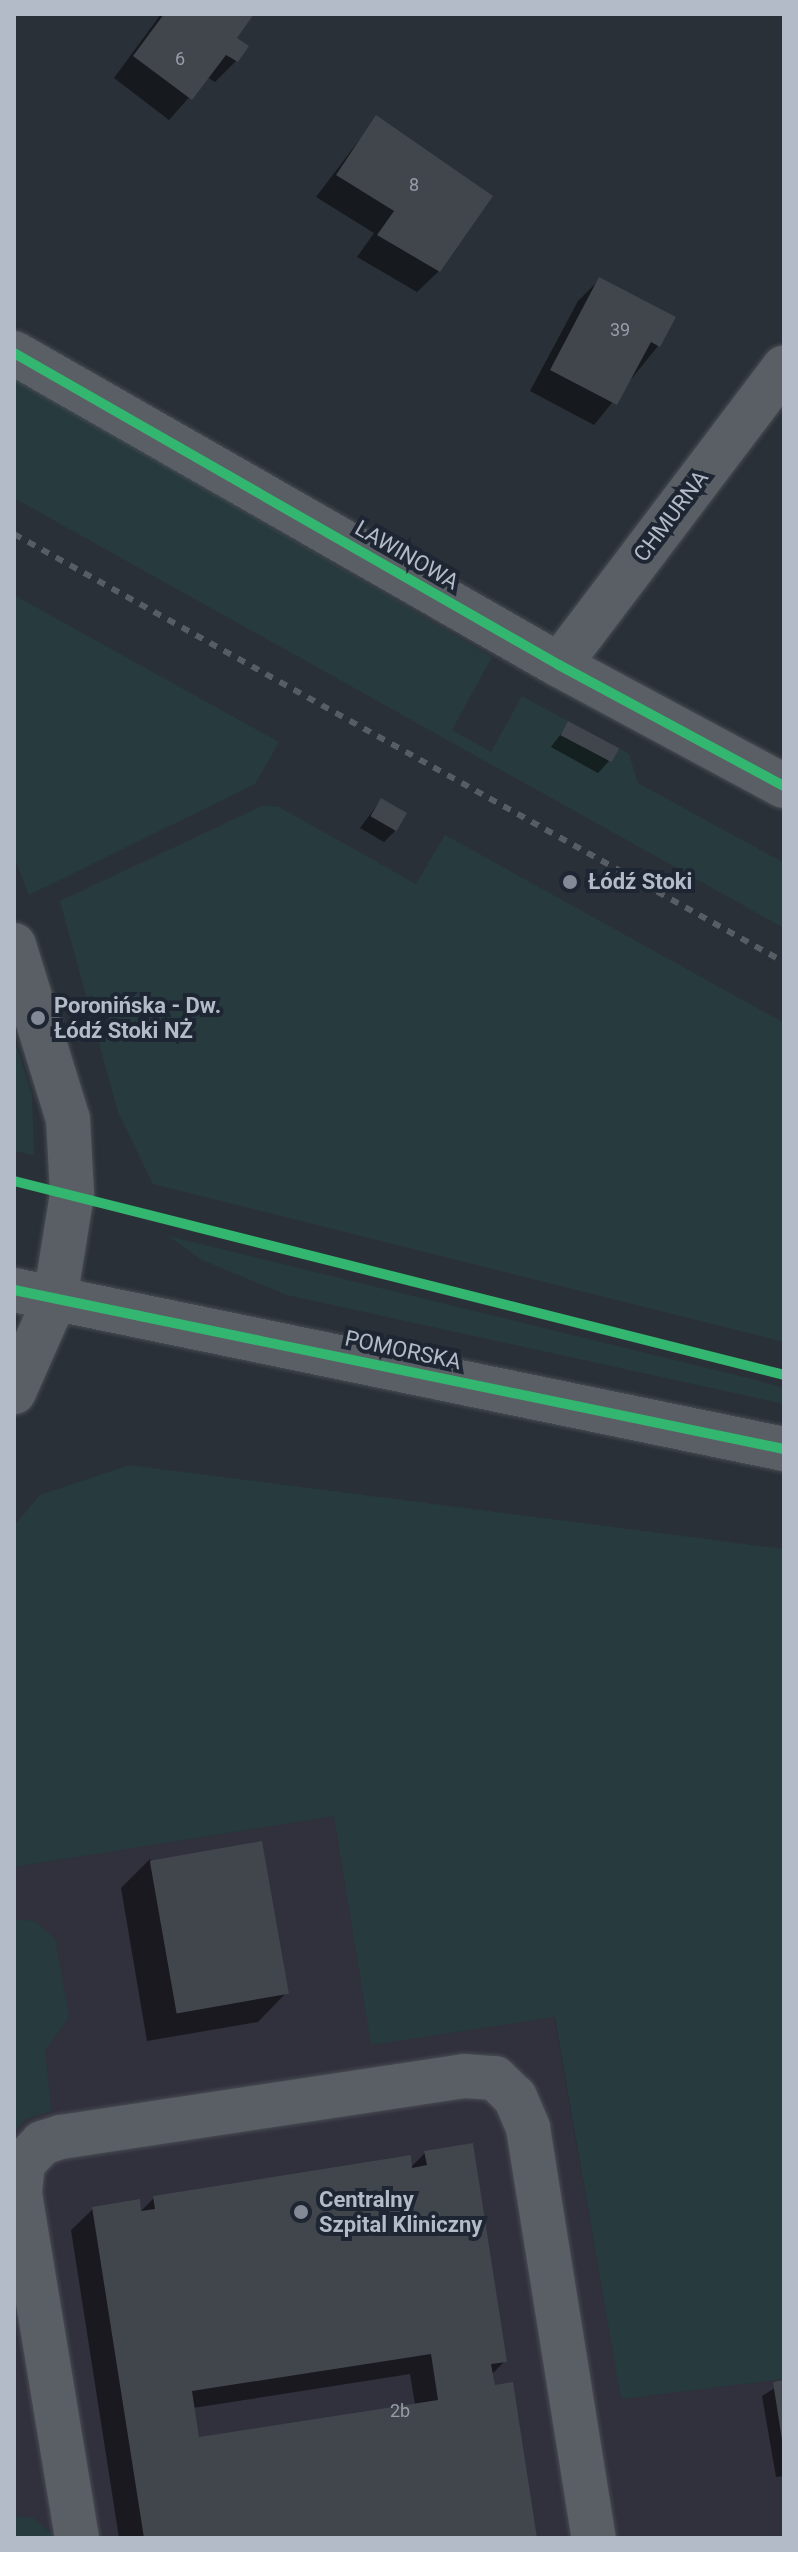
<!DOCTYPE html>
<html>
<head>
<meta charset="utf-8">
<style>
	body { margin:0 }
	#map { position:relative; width:798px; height:2552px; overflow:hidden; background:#2a3037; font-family:Roboto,sans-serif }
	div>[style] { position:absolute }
	.medical>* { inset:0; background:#31303d }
	.green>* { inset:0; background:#273a3d }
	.shadow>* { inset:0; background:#0007 }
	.building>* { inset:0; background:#41454c; transform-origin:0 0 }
	.roads { filter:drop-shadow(0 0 2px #484c52) drop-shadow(0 0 2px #484c52) }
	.minor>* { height:44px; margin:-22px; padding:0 22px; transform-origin:22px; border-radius:22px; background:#5a5e65 }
	.rail>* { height:6px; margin-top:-3px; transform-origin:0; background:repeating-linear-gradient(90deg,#585d63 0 8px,transparent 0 16px) }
	.cycleway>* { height:10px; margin:-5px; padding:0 5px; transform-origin:5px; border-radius:5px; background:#33b770 }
	.dots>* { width:22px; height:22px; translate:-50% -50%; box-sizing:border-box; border:4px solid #1d2632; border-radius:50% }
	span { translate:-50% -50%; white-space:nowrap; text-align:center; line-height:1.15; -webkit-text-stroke:8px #1d2632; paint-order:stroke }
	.number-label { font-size:18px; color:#979ea9 }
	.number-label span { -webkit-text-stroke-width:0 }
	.street-label { font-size:22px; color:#b4bbc8 }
	.poi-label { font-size:22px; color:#b4bbc8; font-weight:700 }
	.left { translate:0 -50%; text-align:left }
	.frame { position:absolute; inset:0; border:16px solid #b4bbc8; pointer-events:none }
</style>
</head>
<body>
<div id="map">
	<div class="medical">
		<div style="clip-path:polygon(334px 1816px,371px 2044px,554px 2017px,621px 2398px,784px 2379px,784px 2538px,14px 2538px,14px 1867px)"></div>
	</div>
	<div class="green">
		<div style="clip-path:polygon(14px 376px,492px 657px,452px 730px,491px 752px,522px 696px,568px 721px,561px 735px,610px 762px,619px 748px,629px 754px,638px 783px,784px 863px,784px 928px,14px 498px)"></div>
		<div style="clip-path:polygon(14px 595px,279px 742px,255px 784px,29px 895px,14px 857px)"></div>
		<div style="clip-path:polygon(264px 805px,279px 807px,416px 884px,445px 835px,784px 1023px,784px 1342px,153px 1184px,118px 1112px,60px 901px)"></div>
		<div style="clip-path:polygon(14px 1038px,32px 1095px,34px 1155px,14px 1151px)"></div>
		<div style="clip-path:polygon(168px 1236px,752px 1379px,784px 1388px,784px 1404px,287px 1295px,202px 1260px)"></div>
		<div style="clip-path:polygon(129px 1465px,784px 1549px,784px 2379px,621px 2399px,555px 2017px,371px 2045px,334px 1816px,14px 1867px,14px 1526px,40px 1495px)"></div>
		<div style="clip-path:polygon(14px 1919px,35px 1921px,55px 1939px,69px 2018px,45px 2050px,51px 2111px,26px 2119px,14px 2132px)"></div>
		<div style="clip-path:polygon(14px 2516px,34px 2518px,56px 2538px,14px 2538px)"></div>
	</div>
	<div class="shadow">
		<div style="clip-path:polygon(161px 14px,252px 14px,234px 39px,246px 46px,236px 61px,215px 82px,207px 77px,169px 120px,114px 78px)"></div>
		<div style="clip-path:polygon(376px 118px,439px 271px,417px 292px,357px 257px,374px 233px,316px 197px)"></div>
		<div style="clip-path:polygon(600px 279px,658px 346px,594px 425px,530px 391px,578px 301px)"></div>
		<div style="clip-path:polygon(569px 723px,609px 761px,598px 773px,551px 747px)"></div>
		<div style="clip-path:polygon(381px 800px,395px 831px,384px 842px,360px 828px)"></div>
		<div style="clip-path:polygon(150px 1859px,286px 1993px,258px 2022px,147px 2041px,121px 1888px)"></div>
		<div style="clip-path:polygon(evenodd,425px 2153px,505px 2361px,491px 2375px,535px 2538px,119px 2538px,71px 2230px,93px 2209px,140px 2212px,154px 2198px,410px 2168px,425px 2153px,410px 2374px,415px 2405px,198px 2439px,193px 2408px,410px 2374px)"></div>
		<div style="clip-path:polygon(784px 2382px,784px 2476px,776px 2477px,762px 2396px)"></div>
	</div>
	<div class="building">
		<div style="clip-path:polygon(164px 14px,254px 14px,237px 38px,249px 46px,238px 62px,226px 55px,192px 100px,133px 56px)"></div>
		<div style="clip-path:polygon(376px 115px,493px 196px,440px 272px,377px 235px,394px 211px,336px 175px)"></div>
		<div style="clip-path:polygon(599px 277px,676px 317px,660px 347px,651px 342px,617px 405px,550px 370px)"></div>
		<div style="left:568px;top:721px;width:58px;height:16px;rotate:28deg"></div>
		<div style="left:381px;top:798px;width:30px;height:21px;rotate:30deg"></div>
		<div style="left:262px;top:1841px;width:155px;height:114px;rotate:80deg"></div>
		<div style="clip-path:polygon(evenodd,473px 2143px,507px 2362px,491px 2364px,495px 2385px,513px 2382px,537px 2538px,144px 2538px,92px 2207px,140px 2199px,141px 2211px,155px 2209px,153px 2196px,411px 2155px,412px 2168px,427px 2165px,424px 2151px,473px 2143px,431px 2354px,438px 2400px,199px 2437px,192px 2391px,431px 2354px)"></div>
		<div style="clip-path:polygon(784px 2380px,784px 2440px,782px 2440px,773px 2382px)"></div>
	</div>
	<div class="roads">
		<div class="minor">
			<div style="left:14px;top:353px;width:628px;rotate:29.79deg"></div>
			<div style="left:559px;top:665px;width:255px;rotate:28.3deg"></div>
			<div style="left:559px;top:665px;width:373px;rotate:-52.9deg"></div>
			<div style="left:14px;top:945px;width:182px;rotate:72.8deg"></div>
			<div style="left:68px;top:1119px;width:75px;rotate:86.9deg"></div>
			<div style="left:72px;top:1194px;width:106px;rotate:99.2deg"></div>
			<div style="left:55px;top:1299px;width:102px;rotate:113.8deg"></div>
			<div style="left:14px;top:1290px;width:786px;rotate:11.67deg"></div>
			<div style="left:77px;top:2538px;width:351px;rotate:-99.4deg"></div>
			<div style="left:20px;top:2192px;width:29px;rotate:-84deg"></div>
			<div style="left:23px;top:2163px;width:28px;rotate:-46deg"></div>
			<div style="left:42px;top:2143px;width:20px;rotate:-18deg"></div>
			<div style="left:61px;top:2137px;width:408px;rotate:-8.6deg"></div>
			<div style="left:464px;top:2076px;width:31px;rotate:4deg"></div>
			<div style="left:495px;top:2078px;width:28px;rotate:44deg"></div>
			<div style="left:515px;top:2097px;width:34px;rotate:67deg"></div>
			<div style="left:528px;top:2128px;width:415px;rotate:80.9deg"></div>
		</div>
	</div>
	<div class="rail">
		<div style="left:14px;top:534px;width:881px;rotate:29.07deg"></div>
	</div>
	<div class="cycleway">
		<div style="left:14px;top:353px;width:628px;rotate:29.79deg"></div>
		<div style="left:559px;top:665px;width:255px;rotate:28.3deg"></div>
		<div style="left:14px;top:1181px;width:794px;rotate:14.14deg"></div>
		<div style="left:14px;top:1290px;width:786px;rotate:11.67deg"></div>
	</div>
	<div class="dots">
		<div style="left:570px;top:882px;background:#848a95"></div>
		<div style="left:38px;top:1018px;background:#848a95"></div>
		<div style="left:301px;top:2212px;background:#848a95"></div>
	</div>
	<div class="number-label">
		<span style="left:180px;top:59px">6</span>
		<span style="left:414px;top:185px">8</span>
		<span style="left:620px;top:330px">39</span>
		<span style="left:400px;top:2411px">2b</span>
	</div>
	<div class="street-label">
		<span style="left:671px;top:516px;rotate:-53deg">CHMURNA</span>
		<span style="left:407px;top:555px;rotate:30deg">LAWINOWA</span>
		<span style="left:403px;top:1350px;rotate:12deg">POMORSKA</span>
	</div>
	<div class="poi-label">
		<span class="left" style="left:588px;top:882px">Łódź Stoki</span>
		<span class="left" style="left:54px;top:1018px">Poronińska - Dw.<br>Łódź Stoki NŻ</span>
		<span class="left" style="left:319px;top:2212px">Centralny<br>Szpital Kliniczny</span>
	</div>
	<div class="frame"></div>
</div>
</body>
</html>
